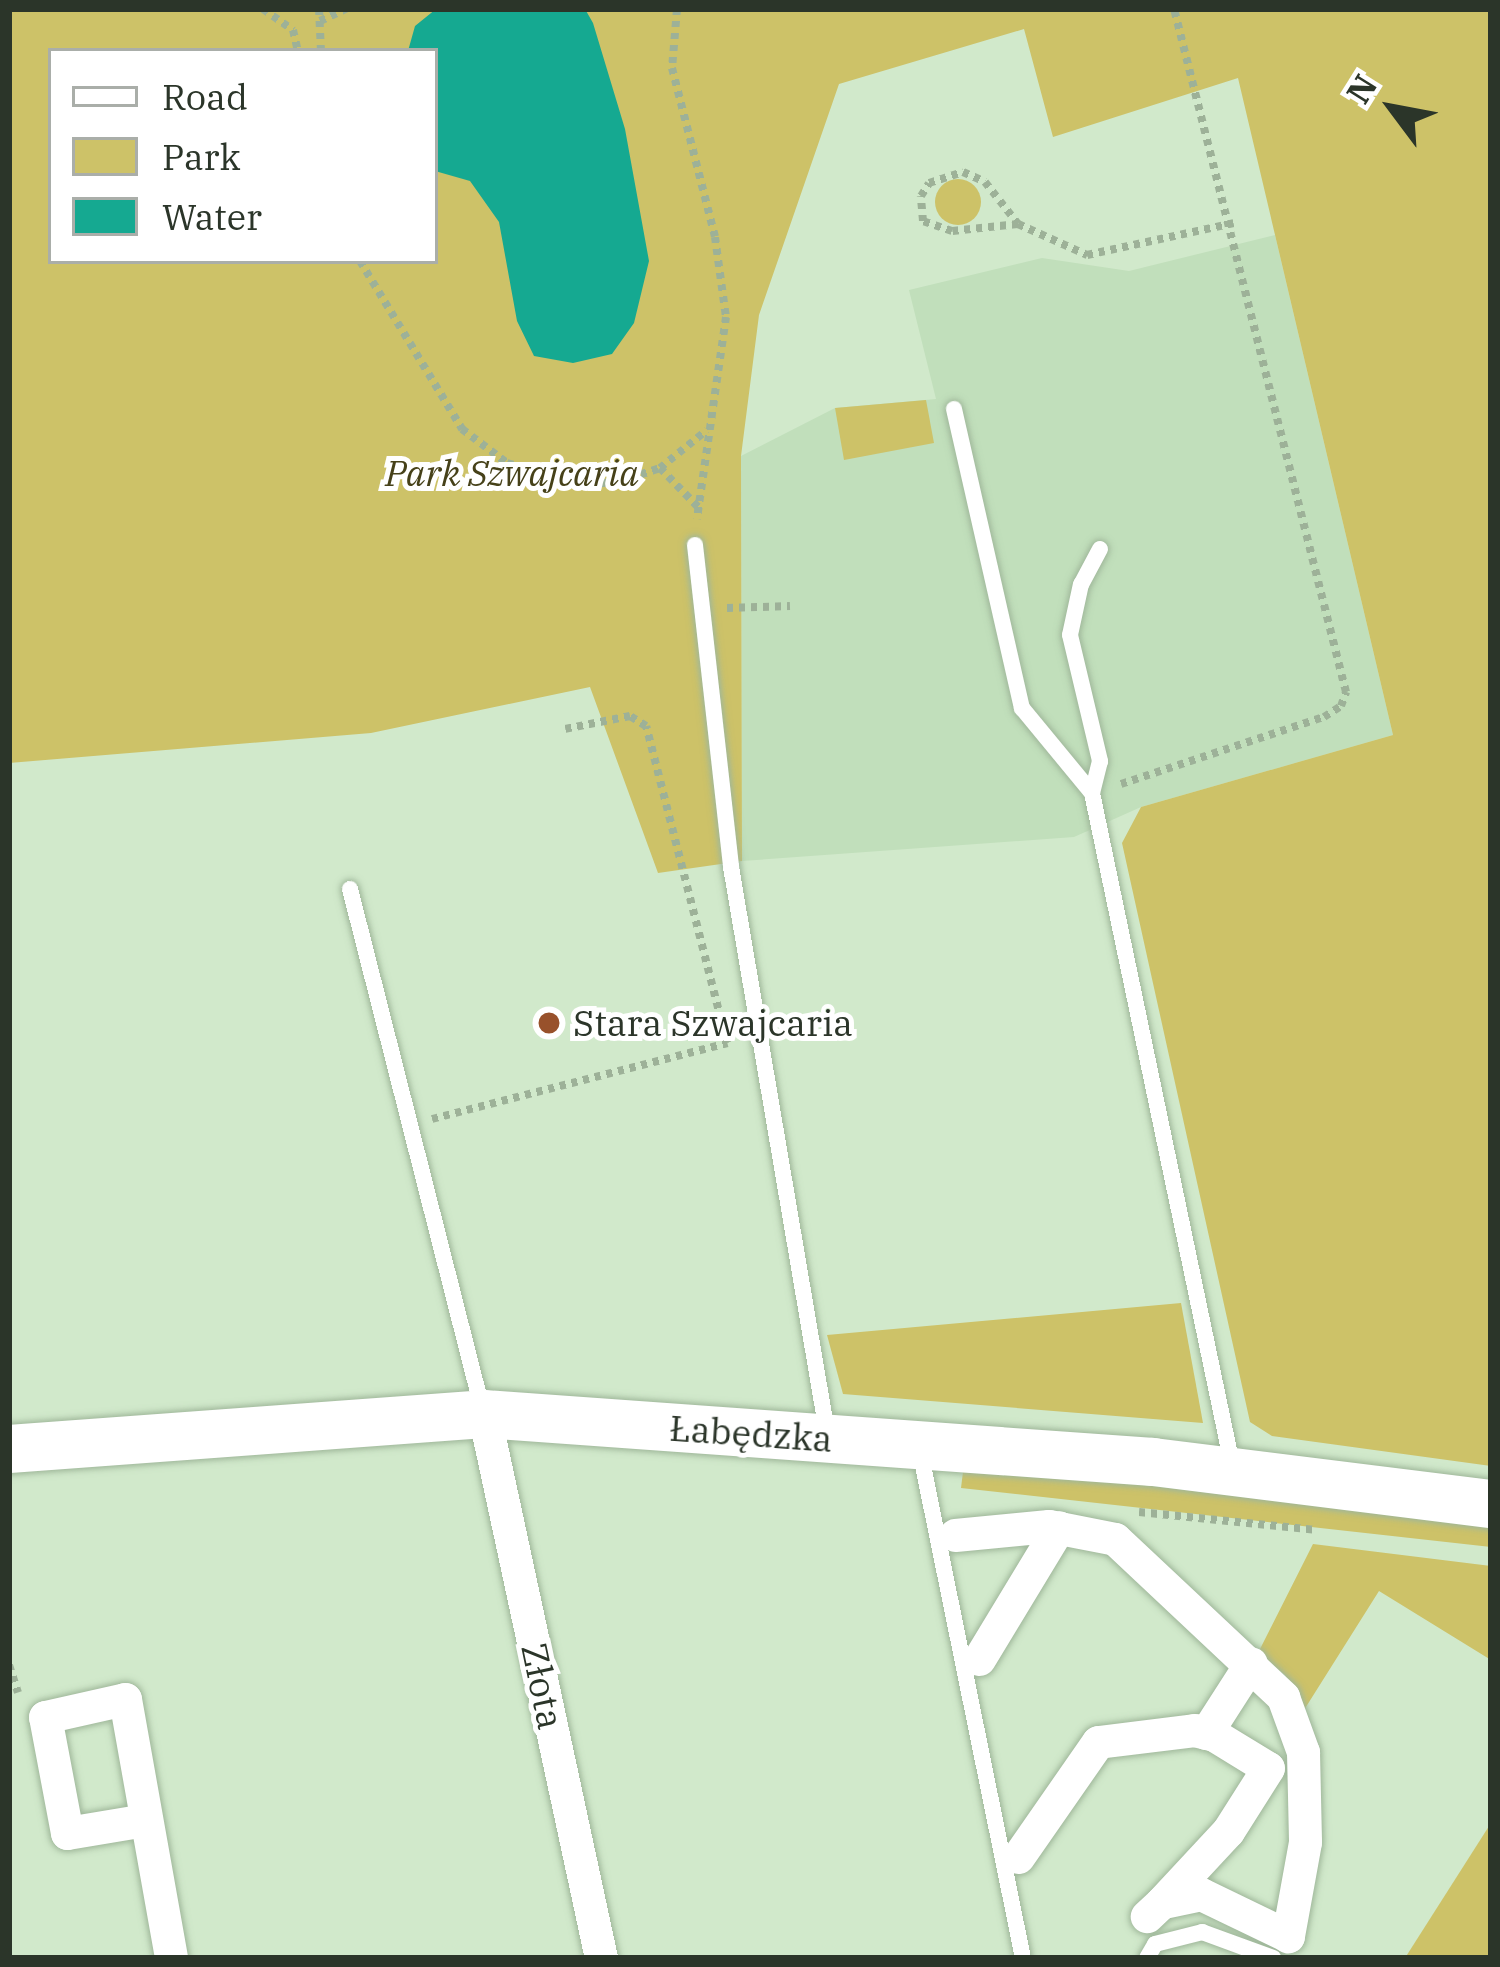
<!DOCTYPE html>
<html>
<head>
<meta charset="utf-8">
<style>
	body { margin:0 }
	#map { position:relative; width:1500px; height:1967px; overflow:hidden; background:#d1e9cb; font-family:"IBM Plex Serif",serif }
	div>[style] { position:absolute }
	.built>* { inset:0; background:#c1dfbb }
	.green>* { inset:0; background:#cdc268 }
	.round { border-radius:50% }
	.water>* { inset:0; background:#15a991 }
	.path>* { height:8px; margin-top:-4px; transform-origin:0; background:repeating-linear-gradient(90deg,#9db198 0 6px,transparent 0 12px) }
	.roads { filter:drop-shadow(0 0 3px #9fb79a) drop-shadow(0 0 3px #9fb79a) }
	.lane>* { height:16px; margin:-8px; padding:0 8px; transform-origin:8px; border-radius:8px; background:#fff }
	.street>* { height:33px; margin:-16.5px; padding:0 16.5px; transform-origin:16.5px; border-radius:16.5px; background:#fff }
	.secondary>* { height:48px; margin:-24px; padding:0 24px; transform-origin:24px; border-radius:24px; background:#fff }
	.dots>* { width:33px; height:33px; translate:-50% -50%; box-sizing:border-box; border:6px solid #fff; border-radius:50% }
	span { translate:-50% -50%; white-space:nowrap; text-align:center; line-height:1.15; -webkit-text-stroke:10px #fff; paint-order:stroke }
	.park-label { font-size:36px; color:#464119; font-style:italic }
	.poi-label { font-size:36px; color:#2b3529 }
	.left { translate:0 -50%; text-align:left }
	.street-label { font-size:36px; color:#2b3529 }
	.frame { position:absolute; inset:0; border:12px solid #2b3529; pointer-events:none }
	.legend { position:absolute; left:48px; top:48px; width:390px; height:216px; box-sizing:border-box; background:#fff; border:3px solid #aaaea9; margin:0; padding:15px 21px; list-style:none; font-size:36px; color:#2b3529 }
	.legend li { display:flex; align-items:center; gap:24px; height:60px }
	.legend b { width:60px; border:3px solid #aaaea9 }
	.north { position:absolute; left:1332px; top:48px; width:120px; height:120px; -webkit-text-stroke:9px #fff; paint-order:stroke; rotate:302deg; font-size:33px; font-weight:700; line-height:48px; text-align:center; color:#2b3529 }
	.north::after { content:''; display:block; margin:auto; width:42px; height:54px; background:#2b3529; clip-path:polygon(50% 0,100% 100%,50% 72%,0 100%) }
</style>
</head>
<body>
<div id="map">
	<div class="built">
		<div style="clip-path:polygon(1275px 235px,1393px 735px,1141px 807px,1074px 837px,742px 861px,741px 456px,835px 408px,936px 399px,909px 290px,1042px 258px,1129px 271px)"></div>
	</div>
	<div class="green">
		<div style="clip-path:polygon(evenodd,9px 9px,1491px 9px,1491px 1466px,1272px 1436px,1250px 1422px,1122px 843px,1141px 807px,1393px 735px,1238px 78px,1053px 137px,1024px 29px,839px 84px,759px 315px,741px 456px,742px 861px,658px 873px,590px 687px,371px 733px,9px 763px,9px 9px,51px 51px,435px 51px,435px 261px,51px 261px,51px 51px)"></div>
		<div class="round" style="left:935px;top:179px;width:46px;height:46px"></div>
		<div style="clip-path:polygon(926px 400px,934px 443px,844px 460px,835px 408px)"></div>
		<div style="clip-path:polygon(1181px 1303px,1203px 1423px,843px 1394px,827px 1335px)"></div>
		<div style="clip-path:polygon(964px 1464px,1491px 1526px,1491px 1547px,961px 1488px)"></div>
		<div style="clip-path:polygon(1313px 1544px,1491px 1566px,1491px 1660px,1379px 1591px,1304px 1710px,1285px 1675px,1258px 1653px)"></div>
		<div style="clip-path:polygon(1491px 1823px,1491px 1958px,1405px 1958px)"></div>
	</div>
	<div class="water">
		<div style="clip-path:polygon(436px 9px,585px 9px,593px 23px,625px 129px,649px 261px,634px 323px,612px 354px,573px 363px,534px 356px,517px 321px,499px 222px,470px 181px,435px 171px,435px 51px,408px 51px,415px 26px)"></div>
	</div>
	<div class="path">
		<div style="left:263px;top:9px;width:37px;rotate:35deg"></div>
		<div style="left:293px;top:30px;width:22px;rotate:77deg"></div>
		<div style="left:319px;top:9px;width:42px;rotate:87.3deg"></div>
		<div style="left:677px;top:9px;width:59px;rotate:94.8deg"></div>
		<div style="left:672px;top:68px;width:174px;rotate:75.7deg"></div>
		<div style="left:715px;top:237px;width:81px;rotate:82.2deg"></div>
		<div style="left:726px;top:317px;width:204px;rotate:98.2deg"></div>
		<div style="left:320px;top:21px;width:29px;rotate:-25deg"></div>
		<div style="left:1018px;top:224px;width:66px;rotate:173.9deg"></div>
		<div style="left:952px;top:231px;width:31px;rotate:-161deg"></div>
		<div style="left:923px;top:221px;width:25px;rotate:-95deg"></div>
		<div style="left:921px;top:196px;width:15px;rotate:-58deg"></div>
		<div style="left:929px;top:183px;width:36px;rotate:-18deg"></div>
		<div style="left:963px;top:172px;width:24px;rotate:24deg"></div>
		<div style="left:985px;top:182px;width:53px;rotate:51.8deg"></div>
		<div style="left:1018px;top:224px;width:76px;rotate:24.2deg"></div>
		<div style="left:1087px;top:255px;width:150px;rotate:-12.3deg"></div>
		<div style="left:360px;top:261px;width:197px;rotate:58.7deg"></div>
		<div style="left:462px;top:429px;width:56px;rotate:37.1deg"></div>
		<div style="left:507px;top:463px;width:85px;rotate:14.4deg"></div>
		<div style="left:589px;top:484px;width:29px;rotate:-4deg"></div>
		<div style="left:618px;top:482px;width:44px;rotate:-18.4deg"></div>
		<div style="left:660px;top:468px;width:60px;rotate:-39deg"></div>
		<div style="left:660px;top:468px;width:56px;rotate:45.7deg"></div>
		<div style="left:727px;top:608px;width:63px;rotate:-1.8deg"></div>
		<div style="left:1121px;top:784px;width:214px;rotate:-18.3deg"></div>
		<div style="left:1324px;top:717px;width:20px;rotate:-33deg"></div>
		<div style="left:1341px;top:706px;width:15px;rotate:-70deg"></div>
		<div style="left:1346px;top:692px;width:704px;rotate:-104.13deg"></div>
		<div style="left:432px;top:1119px;width:305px;rotate:-14.4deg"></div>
		<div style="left:727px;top:1043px;width:327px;rotate:-104.3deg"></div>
		<div style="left:646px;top:726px;width:19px;rotate:-148deg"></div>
		<div style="left:630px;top:716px;width:66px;rotate:168.7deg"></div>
		<div style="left:1139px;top:1512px;width:177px;rotate:5.8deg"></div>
		<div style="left:9px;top:1665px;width:29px;rotate:72deg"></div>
	</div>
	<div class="roads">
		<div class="lane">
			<div style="left:954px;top:409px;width:307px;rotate:77.2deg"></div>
			<div style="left:1022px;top:708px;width:110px;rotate:50.5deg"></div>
			<div style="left:695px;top:545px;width:324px;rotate:83.6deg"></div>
			<div style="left:731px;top:867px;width:573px;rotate:80.36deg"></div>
			<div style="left:1100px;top:549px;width:40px;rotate:118deg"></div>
			<div style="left:1081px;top:584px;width:52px;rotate:102.2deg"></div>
			<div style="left:1070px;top:635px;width:130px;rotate:76.6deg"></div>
			<div style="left:1100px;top:761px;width:33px;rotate:104deg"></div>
			<div style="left:1092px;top:793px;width:691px;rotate:78.22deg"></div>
			<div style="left:350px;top:889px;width:536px;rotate:75.73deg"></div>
			<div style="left:920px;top:1451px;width:517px;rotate:78.52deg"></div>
			<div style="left:1147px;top:1958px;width:16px;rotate:-60deg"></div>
			<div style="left:1155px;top:1944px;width:49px;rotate:-14.3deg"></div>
			<div style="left:1202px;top:1932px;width:76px;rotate:20.1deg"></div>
		</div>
		<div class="street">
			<div style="left:484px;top:1414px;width:556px;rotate:77.86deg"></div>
			<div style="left:955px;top:1535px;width:94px;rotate:-5.5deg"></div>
			<div style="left:1049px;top:1526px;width:67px;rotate:11.1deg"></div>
			<div style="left:1115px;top:1539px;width:231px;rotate:43.2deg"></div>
			<div style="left:1283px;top:1697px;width:59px;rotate:70deg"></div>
			<div style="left:1303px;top:1752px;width:90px;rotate:88.7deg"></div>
			<div style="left:1305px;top:1842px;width:96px;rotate:100.3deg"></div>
			<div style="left:1288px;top:1936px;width:97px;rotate:-154.2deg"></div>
			<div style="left:1201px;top:1894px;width:40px;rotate:168deg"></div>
			<div style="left:1162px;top:1902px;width:21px;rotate:137deg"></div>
			<div style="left:979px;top:1659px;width:154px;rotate:-58.8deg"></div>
			<div style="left:1206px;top:1733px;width:83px;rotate:-57.3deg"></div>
			<div style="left:145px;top:1820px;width:79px;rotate:170.5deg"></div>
			<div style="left:67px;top:1833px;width:118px;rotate:-100.7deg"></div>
			<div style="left:45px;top:1717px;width:82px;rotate:-12.7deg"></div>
			<div style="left:125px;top:1699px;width:263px;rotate:79.9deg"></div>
			<div style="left:1018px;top:1857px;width:140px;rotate:-55.2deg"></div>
			<div style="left:1098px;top:1742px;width:97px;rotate:-7.1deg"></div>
			<div style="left:1194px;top:1730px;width:21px;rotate:14deg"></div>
			<div style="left:1214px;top:1735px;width:63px;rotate:31.4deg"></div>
			<div style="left:1268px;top:1768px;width:75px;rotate:122.4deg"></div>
			<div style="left:1228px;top:1831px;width:97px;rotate:132.9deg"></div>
		</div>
		<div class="secondary">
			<div style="left:9px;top:1449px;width:476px;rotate:-4.2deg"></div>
			<div style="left:484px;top:1414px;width:671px;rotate:4.1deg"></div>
			<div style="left:1153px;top:1462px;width:341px;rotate:7.1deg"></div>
		</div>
	</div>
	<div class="dots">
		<div style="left:549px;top:1023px;background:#98512b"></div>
	</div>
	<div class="park-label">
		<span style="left:512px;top:473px">Park Szwajcaria</span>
	</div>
	<div class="poi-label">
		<span class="left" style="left:573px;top:1023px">Stara Szwajcaria</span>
	</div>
	<div class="street-label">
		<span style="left:751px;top:1433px;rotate:4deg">Łabędzka</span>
		<span style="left:543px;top:1686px;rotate:78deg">Złota</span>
	</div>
	<div class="frame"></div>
	<ul class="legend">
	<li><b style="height:15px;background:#fff"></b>Road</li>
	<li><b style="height:33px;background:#cdc268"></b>Park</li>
	<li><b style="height:33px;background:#15a991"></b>Water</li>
	</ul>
	<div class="north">N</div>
</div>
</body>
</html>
